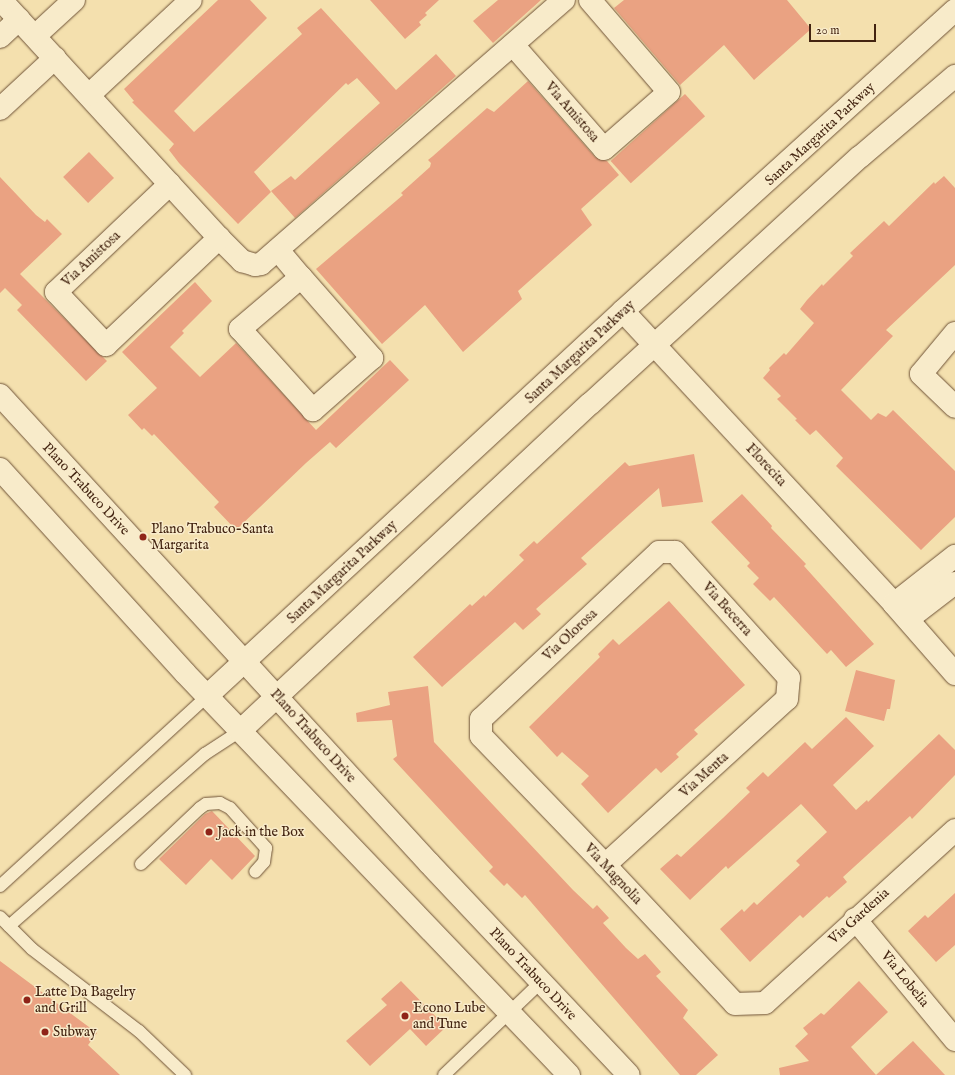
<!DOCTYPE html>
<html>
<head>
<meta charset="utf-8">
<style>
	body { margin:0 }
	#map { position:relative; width:955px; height:1075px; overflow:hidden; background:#f4e0ae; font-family:"IM FELL English",serif }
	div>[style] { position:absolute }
	.building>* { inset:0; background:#eaa282; transform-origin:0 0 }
	.roads { filter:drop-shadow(0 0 1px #6f5338) drop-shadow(0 0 1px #6f5338) }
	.lane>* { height:12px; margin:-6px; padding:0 6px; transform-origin:6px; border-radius:6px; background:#f8ebca }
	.street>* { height:22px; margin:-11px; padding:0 11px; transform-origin:11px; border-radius:11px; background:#f8ebca }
	.secondary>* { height:22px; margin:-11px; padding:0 11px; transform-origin:11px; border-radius:11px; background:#f8ebca }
	.dots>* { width:11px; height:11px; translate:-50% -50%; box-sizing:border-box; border:2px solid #f8ebca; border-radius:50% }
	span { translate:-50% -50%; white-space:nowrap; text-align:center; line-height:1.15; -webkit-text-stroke:3px #f8ebca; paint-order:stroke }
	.street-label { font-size:14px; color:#432411 }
	.poi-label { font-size:14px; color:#432411 }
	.left { translate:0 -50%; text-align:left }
	.scale { position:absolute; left:809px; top:24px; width:67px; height:18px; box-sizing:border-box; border:2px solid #432411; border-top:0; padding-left:5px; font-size:12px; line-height:14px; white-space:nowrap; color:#432411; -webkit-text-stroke:3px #f8ebca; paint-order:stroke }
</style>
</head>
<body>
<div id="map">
	<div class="building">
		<div style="clip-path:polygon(218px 0,250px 0,267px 18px,174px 111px,194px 132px,302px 34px,297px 28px,321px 8px,396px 90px,436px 54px,456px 76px,295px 218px,271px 191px,291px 176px,295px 180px,380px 103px,357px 78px,348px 85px,346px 83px,254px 172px,271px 192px,238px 224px,179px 163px,169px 150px,174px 144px,132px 102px,134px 101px,124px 89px)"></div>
		<div style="clip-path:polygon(370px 0,439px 0,425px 13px,427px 15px,419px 22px,421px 25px,405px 39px)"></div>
		<div style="clip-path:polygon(498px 0,541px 0,493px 43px,473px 21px)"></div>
		<div style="clip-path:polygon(624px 0,787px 0,811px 29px,754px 80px,724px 45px,680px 85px,614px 8px)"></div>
		<div style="clip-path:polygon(528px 81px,595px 157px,607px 161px,619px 175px,581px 209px,592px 225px,518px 291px,522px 299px,463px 352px,425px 305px,382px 344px,316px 269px,403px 195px,401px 193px,430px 167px,431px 163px,428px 160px,433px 156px,487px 108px,494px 112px)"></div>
		<div style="left:685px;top:94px;width:30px;height:100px;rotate:48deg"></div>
		<div style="left:89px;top:152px;width:36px;height:36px;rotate:46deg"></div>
		<div style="clip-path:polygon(944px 176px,955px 188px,955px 265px,886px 330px,893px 336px,841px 390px,871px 420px,878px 413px,886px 417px,893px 410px,955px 471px,955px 517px,921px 550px,836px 466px,843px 458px,816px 430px,810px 435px,795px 420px,797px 419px,777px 399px,781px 396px,763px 378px,770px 370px,769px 368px,784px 353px,786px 355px,814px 323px,800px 309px,807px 300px,822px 284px,823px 286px,853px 256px,850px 253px,884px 221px,889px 226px,934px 182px,935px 184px)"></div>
		<div style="clip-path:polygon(0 177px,36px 215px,45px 222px,47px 219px,62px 234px,20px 274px,107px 361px,86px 381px,17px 310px,22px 305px,5px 288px,0 293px)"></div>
		<div style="clip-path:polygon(195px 282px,212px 301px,182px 331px,184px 333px,170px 347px,200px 377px,236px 343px,316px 430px,390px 360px,409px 380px,336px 448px,330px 442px,306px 463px,236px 530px,214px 507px,219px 502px,154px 434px,152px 436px,144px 428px,142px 430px,128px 415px,157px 388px,122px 352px)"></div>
		<div style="clip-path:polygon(694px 454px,703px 502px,662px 507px,659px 488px,581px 558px,587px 564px,536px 609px,541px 614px,523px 630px,515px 622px,442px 687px,413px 657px,470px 604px,472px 606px,484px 595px,485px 597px,524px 560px,519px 555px,534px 541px,537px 544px,625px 462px,629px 466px)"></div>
		<div style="clip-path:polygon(742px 494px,772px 526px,771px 528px,806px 564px,804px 566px,874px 644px,846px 667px,831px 650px,827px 654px,774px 597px,770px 601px,753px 584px,759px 578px,747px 566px,750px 563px,711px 522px)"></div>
		<div style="clip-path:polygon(669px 601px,745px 685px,694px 730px,698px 734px,676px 754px,679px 757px,661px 773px,656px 768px,608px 813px,581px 784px,589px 776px,562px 752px,557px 757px,529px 727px,600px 657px,598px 654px,613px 639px,619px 645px)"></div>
		<div style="clip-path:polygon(856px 670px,895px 680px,890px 709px,887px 709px,884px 721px,845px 711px)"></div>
		<div style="clip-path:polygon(428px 686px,434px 742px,573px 890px,593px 909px,597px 905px,609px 918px,603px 923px,626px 948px,638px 959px,645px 954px,661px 972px,656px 976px,688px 1010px,683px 1018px,718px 1055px,696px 1075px,680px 1075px,525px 895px,522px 898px,507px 883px,504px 886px,489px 871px,493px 867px,393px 759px,397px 756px,392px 720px,357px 722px,356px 713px,390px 705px,388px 692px)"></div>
		<div style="clip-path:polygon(846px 717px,874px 746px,833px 785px,856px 810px,867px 800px,868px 802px,939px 734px,955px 750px,955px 775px,912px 819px,910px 816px,843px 877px,847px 882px,829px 898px,827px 896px,803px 918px,800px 915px,750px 962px,720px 929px,742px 909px,744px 912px,754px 902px,757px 905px,800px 865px,796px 861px,827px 832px,801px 804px,728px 869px,726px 866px,690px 900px,660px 869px,677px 854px,681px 857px,723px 818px,750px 792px,746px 788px,763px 772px,768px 777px,805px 742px,812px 749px)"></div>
		<div style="clip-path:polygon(212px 811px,255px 856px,232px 880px,211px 859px,186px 885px,159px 859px,205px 814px)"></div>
		<div style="clip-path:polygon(955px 893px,955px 945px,936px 962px,908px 931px,925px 915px,928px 918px)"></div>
		<div style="clip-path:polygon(0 961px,97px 1033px,88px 1045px,120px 1075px,0 1075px)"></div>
		<div style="clip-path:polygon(401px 981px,446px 1027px,426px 1046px,410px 1029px,370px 1066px,346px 1041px,387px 1005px,381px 999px)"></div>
		<div style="clip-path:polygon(859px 981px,888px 1012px,851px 1047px,876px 1075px,780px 1075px,779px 1068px,809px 1061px,795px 1046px,808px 1034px,803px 1028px,821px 1013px,824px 1015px)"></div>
		<div style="clip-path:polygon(913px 1041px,945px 1075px,876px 1075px)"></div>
	</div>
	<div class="roads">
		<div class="lane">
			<div style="left:141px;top:864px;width:81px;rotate:-43.5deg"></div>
			<div style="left:200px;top:808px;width:7px;rotate:-34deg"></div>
			<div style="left:206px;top:804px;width:14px;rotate:-4deg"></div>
			<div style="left:220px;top:803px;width:11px;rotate:27deg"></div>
			<div style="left:230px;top:808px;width:54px;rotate:48deg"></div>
			<div style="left:266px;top:848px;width:14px;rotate:98deg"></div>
			<div style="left:264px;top:862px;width:13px;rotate:132deg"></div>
			<div style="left:0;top:886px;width:281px;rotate:-42.5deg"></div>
			<div style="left:0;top:917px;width:45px;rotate:45deg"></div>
			<div style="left:32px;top:949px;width:135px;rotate:37.5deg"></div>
			<div style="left:139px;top:1031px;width:64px;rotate:43.7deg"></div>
			<div style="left:9px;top:926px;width:261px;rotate:-41.3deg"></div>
			<div style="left:205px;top:754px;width:42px;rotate:-33.3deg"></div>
			<div style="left:444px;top:1075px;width:134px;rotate:-43.8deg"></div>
		</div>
		<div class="street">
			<div style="left:1px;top:0;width:323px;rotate:47.5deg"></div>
			<div style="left:219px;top:238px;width:33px;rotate:45deg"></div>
			<div style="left:242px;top:261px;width:14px;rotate:17deg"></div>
			<div style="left:255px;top:265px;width:6px;rotate:-9deg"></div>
			<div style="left:261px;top:264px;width:402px;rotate:-41.1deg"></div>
			<div style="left:35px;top:36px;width:53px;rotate:-42.7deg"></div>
			<div style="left:0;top:37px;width:26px;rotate:-43deg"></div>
			<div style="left:513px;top:45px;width:138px;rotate:48.8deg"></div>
			<div style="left:604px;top:149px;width:86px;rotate:-41.2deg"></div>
			<div style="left:669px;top:92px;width:121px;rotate:-130.7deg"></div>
			<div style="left:89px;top:95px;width:139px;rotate:-43deg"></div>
			<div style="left:0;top:109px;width:75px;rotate:-42.8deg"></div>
			<div style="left:170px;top:184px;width:157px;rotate:136.5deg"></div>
			<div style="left:56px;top:292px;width:73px;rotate:46.7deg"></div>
			<div style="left:106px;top:345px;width:156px;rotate:-43.4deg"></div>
			<div style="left:278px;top:250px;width:35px;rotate:50deg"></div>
			<div style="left:301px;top:277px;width:108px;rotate:48.8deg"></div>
			<div style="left:372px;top:358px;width:79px;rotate:138.6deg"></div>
			<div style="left:313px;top:410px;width:109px;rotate:-132deg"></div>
			<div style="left:240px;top:329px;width:80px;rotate:-40.4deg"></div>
			<div style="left:623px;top:311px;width:399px;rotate:47.2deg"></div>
			<div style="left:894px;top:604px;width:93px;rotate:48.9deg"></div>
			<div style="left:955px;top:333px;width:53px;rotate:129.7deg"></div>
			<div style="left:921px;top:374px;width:47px;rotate:44.1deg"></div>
			<div style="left:894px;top:604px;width:78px;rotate:-38.2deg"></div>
			<div style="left:908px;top:619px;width:59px;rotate:-37.5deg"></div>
			<div style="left:605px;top:865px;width:246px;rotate:-42.4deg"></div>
			<div style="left:787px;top:699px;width:21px;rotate:-85deg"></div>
			<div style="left:789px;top:678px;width:170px;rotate:-132.1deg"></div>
			<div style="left:675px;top:552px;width:16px;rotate:180deg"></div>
			<div style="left:659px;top:552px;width:244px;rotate:136.8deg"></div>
			<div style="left:481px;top:719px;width:17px;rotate:90deg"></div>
			<div style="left:481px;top:736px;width:179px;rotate:46.1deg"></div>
			<div style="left:605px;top:865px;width:190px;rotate:46.9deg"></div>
			<div style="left:735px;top:1004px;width:30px;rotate:-2deg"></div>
			<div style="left:765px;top:1003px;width:257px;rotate:-42.3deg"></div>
			<div style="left:855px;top:919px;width:157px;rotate:50.4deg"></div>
		</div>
		<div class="secondary">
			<div style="left:0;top:395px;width:635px;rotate:47.49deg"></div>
			<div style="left:429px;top:863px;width:291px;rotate:46.7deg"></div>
			<div style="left:0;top:469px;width:275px;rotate:47.8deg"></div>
			<div style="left:185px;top:673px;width:556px;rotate:46.31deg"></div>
			<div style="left:207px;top:696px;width:567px;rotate:-42.78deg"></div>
			<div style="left:623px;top:311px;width:448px;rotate:-42.2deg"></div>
			<div style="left:240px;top:731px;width:479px;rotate:-43.1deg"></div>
			<div style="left:590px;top:404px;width:366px;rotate:-42.5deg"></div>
			<div style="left:860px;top:157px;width:125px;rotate:-40.5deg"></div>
		</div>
	</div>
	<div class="dots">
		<div style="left:143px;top:537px;background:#8f2418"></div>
		<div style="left:209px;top:832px;background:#8f2418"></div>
		<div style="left:27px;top:1000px;background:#8f2418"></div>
		<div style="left:405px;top:1016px;background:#8f2418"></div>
		<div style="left:45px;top:1032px;background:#8f2418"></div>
	</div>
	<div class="street-label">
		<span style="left:572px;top:112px;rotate:49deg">Via Amistosa</span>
		<span style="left:820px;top:134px;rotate:-43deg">Santa Margarita Parkway</span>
		<span style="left:91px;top:259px;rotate:-43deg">Via Amistosa</span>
		<span style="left:580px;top:352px;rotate:-43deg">Santa Margarita Parkway</span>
		<span style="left:766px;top:465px;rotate:47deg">Florecita</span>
		<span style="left:86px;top:489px;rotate:47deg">Plano Trabuco Drive</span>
		<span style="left:342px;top:572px;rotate:-43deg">Santa Margarita Parkway</span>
		<span style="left:727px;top:609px;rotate:48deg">Via Becerra</span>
		<span style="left:570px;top:635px;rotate:-43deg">Via Olorosa</span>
		<span style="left:313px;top:736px;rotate:48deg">Plano Trabuco Drive</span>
		<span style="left:704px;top:775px;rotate:-42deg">Via Menta</span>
		<span style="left:613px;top:874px;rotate:47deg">Via Magnolia</span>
		<span style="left:859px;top:916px;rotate:-42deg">Via Gardenia</span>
		<span style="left:533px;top:974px;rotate:47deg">Plano Trabuco Drive</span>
		<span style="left:905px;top:979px;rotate:51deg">Via Lobelia</span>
	</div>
	<div class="poi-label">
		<span class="left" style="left:151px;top:537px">Plano Trabuco-Santa<br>Margarita</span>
		<span class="left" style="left:217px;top:832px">Jack in the Box</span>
		<span class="left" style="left:35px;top:1000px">Latte Da Bagelry<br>and Grill</span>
		<span class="left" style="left:413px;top:1016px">Econo Lube<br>and Tune</span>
		<span class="left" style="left:53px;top:1032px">Subway</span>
	</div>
	<div class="scale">20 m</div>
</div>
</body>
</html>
